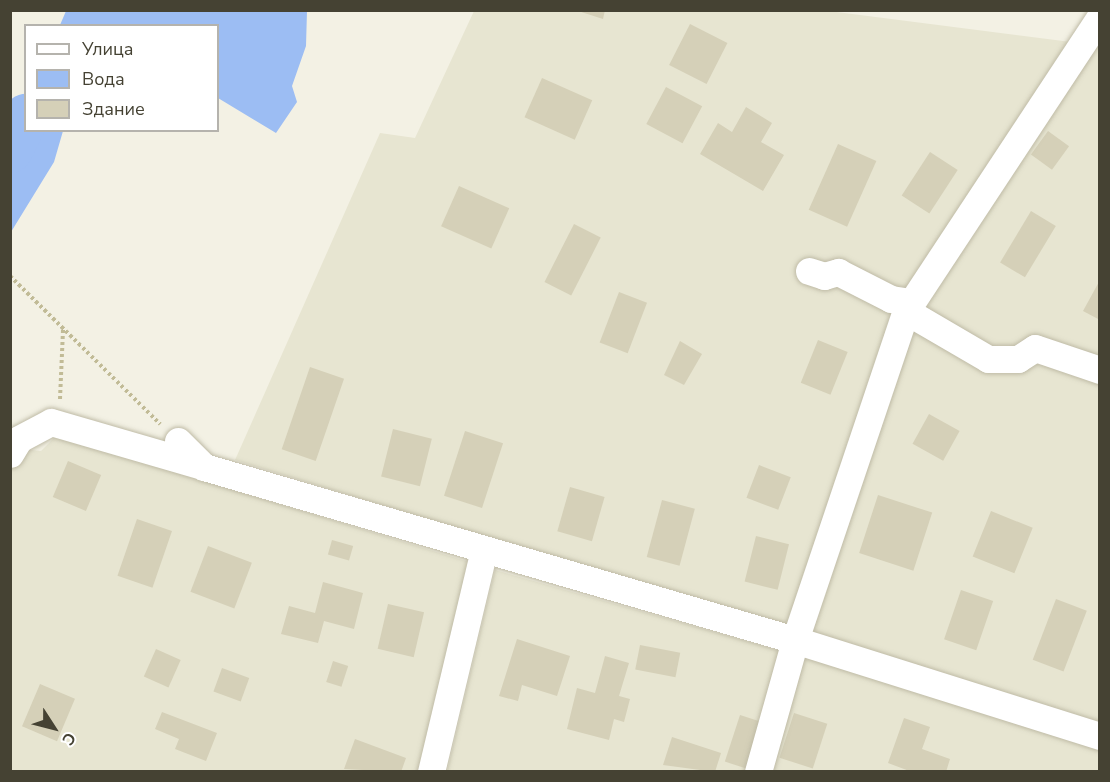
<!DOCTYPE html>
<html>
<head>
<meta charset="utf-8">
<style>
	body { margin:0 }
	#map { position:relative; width:1110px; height:782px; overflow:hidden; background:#f3f1e4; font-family:"Nunito Sans",sans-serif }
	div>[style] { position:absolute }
	.residential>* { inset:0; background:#e7e5d1 }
	.water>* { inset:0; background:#9cbdf3 }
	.river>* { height:46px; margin:-23px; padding:0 23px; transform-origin:23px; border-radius:23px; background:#9cbdf3 }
	.building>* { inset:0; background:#d5d0b8; transform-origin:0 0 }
	.path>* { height:4px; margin-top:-2px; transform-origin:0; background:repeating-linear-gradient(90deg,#c1bb96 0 3px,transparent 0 6px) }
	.roads { filter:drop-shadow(0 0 2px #bfbba6) drop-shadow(0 0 2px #bfbba6) }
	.minor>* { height:27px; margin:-13.5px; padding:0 13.5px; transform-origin:13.5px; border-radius:13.5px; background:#fff }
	span { translate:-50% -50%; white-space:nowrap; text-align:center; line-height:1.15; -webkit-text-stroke:4.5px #fff; paint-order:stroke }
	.frame { position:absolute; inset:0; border:12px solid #454233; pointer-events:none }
	.legend { position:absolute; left:24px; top:24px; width:195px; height:108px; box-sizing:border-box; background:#fff; border:2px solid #b5b3ad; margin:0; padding:8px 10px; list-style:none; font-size:18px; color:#454233 }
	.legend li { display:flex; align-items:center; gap:12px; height:30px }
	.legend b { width:30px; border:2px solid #b5b3ad }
	.north { position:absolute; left:24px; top:698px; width:60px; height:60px; -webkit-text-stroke:4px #fff; paint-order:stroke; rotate:126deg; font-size:16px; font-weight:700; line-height:24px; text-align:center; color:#454233 }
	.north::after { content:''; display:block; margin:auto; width:21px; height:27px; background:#454233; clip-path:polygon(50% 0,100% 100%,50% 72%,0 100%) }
</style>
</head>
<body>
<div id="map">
	<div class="residential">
		<div style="clip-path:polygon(821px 10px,1071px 42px,893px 316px,788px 629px,235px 460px,380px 133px,415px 138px,474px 11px)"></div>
		<div style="clip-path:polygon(1094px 44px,1099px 45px,1099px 725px,808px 634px,920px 307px)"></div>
		<div style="clip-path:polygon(56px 436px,469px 562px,420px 771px,11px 772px,10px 471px,22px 449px,41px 451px)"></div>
		<div style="clip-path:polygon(495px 570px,784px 652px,749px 771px,447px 772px)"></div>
		<div style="clip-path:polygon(802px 656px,1099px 747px,1099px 771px,768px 772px)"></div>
	</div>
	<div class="water">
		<div style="clip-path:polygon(66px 11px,307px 11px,306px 46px,292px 86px,297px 102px,276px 133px,218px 98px,218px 26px,60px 25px)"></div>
		<div style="clip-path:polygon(25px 116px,26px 130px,63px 131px,54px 162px,11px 232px,11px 155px)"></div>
	</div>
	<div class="river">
		<div style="left:10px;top:150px;width:37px;rotate:-64deg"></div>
	</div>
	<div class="building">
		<div style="clip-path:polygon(575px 10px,605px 10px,603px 19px)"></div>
		<div style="left:690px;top:24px;width:42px;height:46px;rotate:27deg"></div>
		<div style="left:542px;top:78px;width:55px;height:43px;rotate:24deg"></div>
		<div style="left:666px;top:87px;width:41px;height:42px;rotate:28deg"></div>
		<div style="clip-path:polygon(746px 107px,772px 123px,761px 142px,784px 155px,763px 191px,700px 154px,718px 123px,732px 132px)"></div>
		<div style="left:1048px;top:131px;width:26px;height:29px;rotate:36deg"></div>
		<div style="left:838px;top:144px;width:42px;height:72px;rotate:24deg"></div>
		<div style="left:930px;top:152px;width:33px;height:52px;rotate:33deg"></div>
		<div style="left:459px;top:186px;width:55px;height:44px;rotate:24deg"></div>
		<div style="left:1031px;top:211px;width:29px;height:60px;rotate:31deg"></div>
		<div style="left:574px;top:224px;width:30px;height:65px;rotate:27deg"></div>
		<div style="clip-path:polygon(1100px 280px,1100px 320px,1083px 311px)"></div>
		<div style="left:619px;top:292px;width:30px;height:54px;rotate:21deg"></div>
		<div style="left:818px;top:340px;width:32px;height:46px;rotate:22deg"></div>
		<div style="clip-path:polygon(680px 341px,702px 354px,684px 385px,664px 375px)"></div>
		<div style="left:310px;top:367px;width:36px;height:87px;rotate:19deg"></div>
		<div style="left:929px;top:414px;width:35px;height:34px;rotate:29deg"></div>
		<div style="left:393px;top:429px;width:40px;height:49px;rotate:14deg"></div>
		<div style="left:465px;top:431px;width:40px;height:68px;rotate:18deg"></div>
		<div style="left:68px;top:461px;width:36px;height:39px;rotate:23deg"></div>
		<div style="left:759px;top:465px;width:34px;height:35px;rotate:21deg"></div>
		<div style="left:570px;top:487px;width:36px;height:46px;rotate:16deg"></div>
		<div style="left:878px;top:495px;width:57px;height:61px;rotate:18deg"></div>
		<div style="left:662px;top:500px;width:34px;height:59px;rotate:15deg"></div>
		<div style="left:991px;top:511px;width:45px;height:49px;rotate:22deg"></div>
		<div style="left:137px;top:519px;width:37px;height:60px;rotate:19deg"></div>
		<div style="left:756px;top:536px;width:34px;height:47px;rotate:14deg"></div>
		<div style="left:332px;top:540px;width:22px;height:15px;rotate:16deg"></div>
		<div style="left:208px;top:546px;width:47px;height:49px;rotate:21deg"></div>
		<div style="clip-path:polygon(323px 582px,363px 593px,354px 629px,324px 621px,318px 643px,281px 634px,289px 606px,315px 613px)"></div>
		<div style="left:961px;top:590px;width:34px;height:52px;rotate:19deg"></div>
		<div style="left:1056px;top:599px;width:33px;height:65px;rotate:21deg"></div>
		<div style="left:388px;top:604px;width:37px;height:46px;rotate:13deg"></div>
		<div style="clip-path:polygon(517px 639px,570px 656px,557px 696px,522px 685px,518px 701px,499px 696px)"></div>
		<div style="left:640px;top:645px;width:41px;height:25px;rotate:11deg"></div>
		<div style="left:156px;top:649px;width:27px;height:30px;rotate:24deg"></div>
		<div style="clip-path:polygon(605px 656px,629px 663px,619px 696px,630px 699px,624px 722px,614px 719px,609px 740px,567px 729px,577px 688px,595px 693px)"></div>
		<div style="left:333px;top:661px;width:16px;height:22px;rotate:18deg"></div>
		<div style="left:222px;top:668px;width:29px;height:25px;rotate:20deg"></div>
		<div style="left:40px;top:684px;width:38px;height:46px;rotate:23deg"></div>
		<div style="clip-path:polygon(162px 712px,217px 733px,206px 761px,175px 749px,179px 739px,155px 729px)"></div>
		<div style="left:794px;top:713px;width:35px;height:47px;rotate:18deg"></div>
		<div style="left:740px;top:715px;width:29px;height:49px;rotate:18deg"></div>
		<div style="clip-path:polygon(904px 718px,930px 727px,922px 749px,950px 759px,946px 772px,912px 772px,888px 763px)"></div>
		<div style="clip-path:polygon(672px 737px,721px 753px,715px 772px,663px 765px)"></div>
		<div style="clip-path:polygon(355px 739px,406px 758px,401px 772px,344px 769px)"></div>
	</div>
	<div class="path">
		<div style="left:10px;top:276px;width:211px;rotate:44.6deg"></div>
		<div style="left:60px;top:399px;width:70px;rotate:-87.5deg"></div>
	</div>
	<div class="roads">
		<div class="minor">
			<div style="left:809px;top:271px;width:16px;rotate:18deg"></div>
			<div style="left:824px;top:276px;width:15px;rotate:-16deg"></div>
			<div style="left:838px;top:272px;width:59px;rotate:27deg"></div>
			<div style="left:891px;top:299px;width:20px;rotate:9deg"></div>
			<div style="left:906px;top:311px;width:95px;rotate:30.3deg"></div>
			<div style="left:988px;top:359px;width:30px"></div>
			<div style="left:1018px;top:359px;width:20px;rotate:-33deg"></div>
			<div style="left:1035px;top:348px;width:69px;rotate:18.7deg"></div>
			<div style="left:178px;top:441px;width:37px;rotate:45deg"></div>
			<div style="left:204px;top:467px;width:616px;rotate:16.32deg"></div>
			<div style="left:795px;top:640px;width:320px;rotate:17.5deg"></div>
			<div style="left:10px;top:454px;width:17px;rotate:-59deg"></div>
			<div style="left:19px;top:439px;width:36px;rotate:-28deg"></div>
			<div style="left:51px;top:422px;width:154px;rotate:16.2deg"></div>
			<div style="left:431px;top:772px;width:225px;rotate:-76.6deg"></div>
			<div style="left:758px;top:772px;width:137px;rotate:-74.3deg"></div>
			<div style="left:795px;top:640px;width:347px;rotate:-71.4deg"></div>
			<div style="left:906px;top:311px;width:352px;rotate:-56.6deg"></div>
		</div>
	</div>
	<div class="frame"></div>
	<ul class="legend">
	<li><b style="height:8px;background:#fff"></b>Улица</li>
	<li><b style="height:16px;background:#9cbdf3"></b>Вода</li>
	<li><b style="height:16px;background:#d5d0b8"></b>Здание</li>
	</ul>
	<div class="north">С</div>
</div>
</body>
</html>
